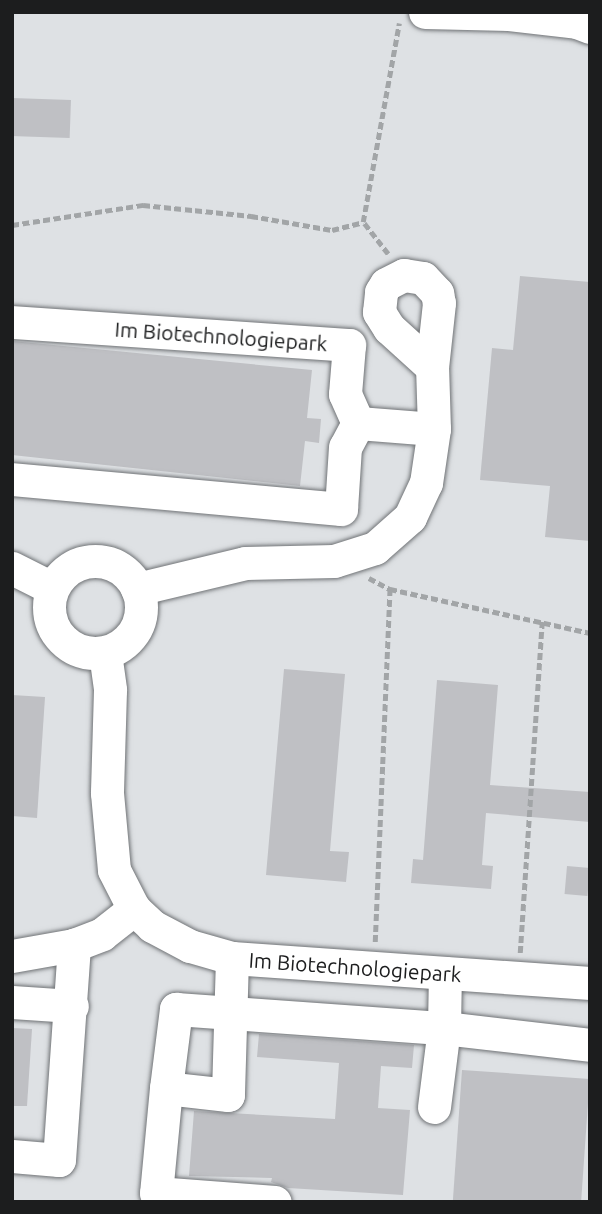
<!DOCTYPE html>
<html>
<head>
<meta charset="utf-8">
<style>
	body { margin:0 }
	#map { position:relative; width:602px; height:1214px; overflow:hidden; background:#dee1e4; font-family:Ubuntu,sans-serif }
	div>[style] { position:absolute }
	.building>* { inset:0; background:#bfc0c4; transform-origin:0 0 }
	.path>* { height:4.5px; margin-top:-2.25px; transform-origin:0; background:repeating-linear-gradient(90deg,#a2a5a7 0 7px,transparent 0 10.5px) }
	.roads { filter:drop-shadow(0 0 2px #707376) drop-shadow(0 0 2px #707376) }
	.minor>* { height:33px; margin:-16.5px; padding:0 16.5px; transform-origin:16.5px; border-radius:16.5px; background:#fff }
	.minor>.ring { margin:-16.5px; padding:0; box-sizing:content-box; background:none; border:33px solid #fff; border-radius:50% }
	span { translate:-50% -50%; white-space:nowrap; text-align:center; line-height:1.15; -webkit-text-stroke:5px #fff; paint-order:stroke }
	.street-label { font-size:21px; color:#1c1d1e }
	.frame { position:absolute; inset:0; border:14px solid #1c1d1e; pointer-events:none }
</style>
</head>
<body>
<div id="map">
	<div class="building">
		<div style="left:12px;top:98px;width:59px;height:38px;rotate:2deg"></div>
		<div style="clip-path:polygon(520px 276px,590px 282px,590px 541px,545px 537px,550px 486px,480px 480px,492px 348px,513px 350px)"></div>
		<div style="clip-path:polygon(12px 341px,312px 370px,307px 418px,321px 419px,319px 443px,305px 441px,300px 486px,12px 455px)"></div>
		<div style="clip-path:polygon(284px 669px,345px 674px,330px 851px,349px 852px,346px 882px,266px 875px)"></div>
		<div style="clip-path:polygon(437px 680px,498px 685px,490px 785px,590px 792px,590px 822px,486px 813px,482px 865px,493px 866px,491px 889px,411px 883px,413px 859px,423px 860px)"></div>
		<div style="clip-path:polygon(12px 695px,45px 697px,37px 818px,12px 816px)"></div>
		<div style="left:567px;top:866px;width:23px;height:28px;rotate:5deg"></div>
		<div style="clip-path:polygon(12px 1028px,32px 1029px,27px 1106px,12px 1106px)"></div>
		<div style="clip-path:polygon(259px 1034px,414px 1045px,412px 1068px,381px 1066px,378px 1108px,410px 1110px,403px 1195px,288px 1188px,271px 1182px,272px 1178px,189px 1176px,194px 1111px,335px 1119px,339px 1063px,257px 1057px)"></div>
		<div style="left:462px;top:1070px;width:128px;height:131px;rotate:4deg"></div>
	</div>
	<div class="path">
		<div style="left:12px;top:225px;width:133px;rotate:-8.7deg"></div>
		<div style="left:143px;top:205px;width:109px;rotate:5.8deg"></div>
		<div style="left:251px;top:216px;width:82px;rotate:9.8deg"></div>
		<div style="left:332px;top:230px;width:32px;rotate:-14deg"></div>
		<div style="left:388px;top:254px;width:41px;rotate:-128deg"></div>
		<div style="left:363px;top:222px;width:202px;rotate:-79.7deg"></div>
		<div style="left:369px;top:578px;width:24px;rotate:28deg"></div>
		<div style="left:390px;top:589px;width:205px;rotate:12.4deg"></div>
		<div style="left:375px;top:942px;width:353px;rotate:-87.6deg"></div>
		<div style="left:520px;top:953px;width:332px;rotate:-86.2deg"></div>
	</div>
	<div class="roads">
		<div class="minor">
			<div style="left:425px;top:12px;width:84px;rotate:1.4deg"></div>
			<div style="left:509px;top:14px;width:68px;rotate:6.7deg"></div>
			<div style="left:577px;top:22px;width:14px;rotate:21deg"></div>
			<div style="left:404px;top:275px;width:19px;rotate:9deg"></div>
			<div style="left:423px;top:278px;width:21px;rotate:47deg"></div>
			<div style="left:437px;top:293px;width:10px;rotate:79deg"></div>
			<div style="left:439px;top:303px;width:64px;rotate:96.2deg"></div>
			<div style="left:432px;top:367px;width:58px;rotate:-137.8deg"></div>
			<div style="left:389px;top:328px;width:19px;rotate:-122deg"></div>
			<div style="left:379px;top:312px;width:20px;rotate:-84deg"></div>
			<div style="left:381px;top:292px;width:9px;rotate:-58deg"></div>
			<div style="left:386px;top:284px;width:20px;rotate:-27deg"></div>
			<div style="left:12px;top:322px;width:338px;rotate:3.9deg"></div>
			<div style="left:349px;top:345px;width:49px;rotate:94.7deg"></div>
			<div style="left:345px;top:394px;width:32px;rotate:66deg"></div>
			<div style="left:358px;top:423px;width:27px;rotate:118deg"></div>
			<div style="left:345px;top:447px;width:62px;rotate:93.7deg"></div>
			<div style="left:341px;top:509px;width:330px;rotate:-174.8deg"></div>
			<div style="left:358px;top:423px;width:76px;rotate:4.5deg"></div>
			<div class="ring" style="left:49px;top:561px;width:59px;height:59px"></div>
			<div style="left:12px;top:568px;width:45px;rotate:26.6deg"></div>
			<div style="left:137px;top:589px;width:111px;rotate:-13.5deg"></div>
			<div style="left:245px;top:563px;width:89px;rotate:-1.3deg"></div>
			<div style="left:334px;top:561px;width:43px;rotate:-17.6deg"></div>
			<div style="left:375px;top:548px;width:47px;rotate:-41.5deg"></div>
			<div style="left:410px;top:517px;width:38px;rotate:-65deg"></div>
			<div style="left:426px;top:483px;width:55px;rotate:-81.6deg"></div>
			<div style="left:434px;top:429px;width:62px;rotate:-91.8deg"></div>
			<div style="left:105px;top:653px;width:37px;rotate:82deg"></div>
			<div style="left:110px;top:690px;width:103px;rotate:91.7deg"></div>
			<div style="left:107px;top:793px;width:77px;rotate:84.8deg"></div>
			<div style="left:114px;top:870px;width:44px;rotate:62.9deg"></div>
			<div style="left:134px;top:909px;width:25px;rotate:43deg"></div>
			<div style="left:152px;top:926px;width:43px;rotate:27.8deg"></div>
			<div style="left:190px;top:946px;width:44px;rotate:15.9deg"></div>
			<div style="left:232px;top:958px;width:359px;rotate:4deg"></div>
			<div style="left:12px;top:956px;width:63px;rotate:-10.1deg"></div>
			<div style="left:74px;top:945px;width:30px;rotate:-21deg"></div>
			<div style="left:102px;top:934px;width:41px;rotate:-38deg"></div>
			<div style="left:232px;top:958px;width:137px;rotate:91.7deg"></div>
			<div style="left:228px;top:1095px;width:62px;rotate:-173.6deg"></div>
			<div style="left:166px;top:1088px;width:105px;rotate:95.4deg"></div>
			<div style="left:156px;top:1193px;width:119px;rotate:4.3deg"></div>
			<div style="left:12px;top:1002px;width:60px;rotate:3.8deg"></div>
			<div style="left:166px;top:1088px;width:80px;rotate:-82.8deg"></div>
			<div style="left:176px;top:1009px;width:269px;rotate:4.1deg"></div>
			<div style="left:444px;top:1028px;width:147px;rotate:6.6deg"></div>
			<div style="left:434px;top:1107px;width:80px;rotate:-82.8deg"></div>
			<div style="left:444px;top:1028px;width:55px;rotate:-89deg"></div>
			<div style="left:12px;top:1156px;width:47px;rotate:4.9deg"></div>
			<div style="left:59px;top:1160px;width:216px;rotate:-86deg"></div>
		</div>
	</div>
	<div class="street-label">
		<span style="left:221px;top:336px;rotate:4deg">Im Biotechnologiepark</span>
		<span style="left:355px;top:967px;rotate:4deg">Im Biotechnologiepark</span>
	</div>
	<div class="frame"></div>
</div>
</body>
</html>
